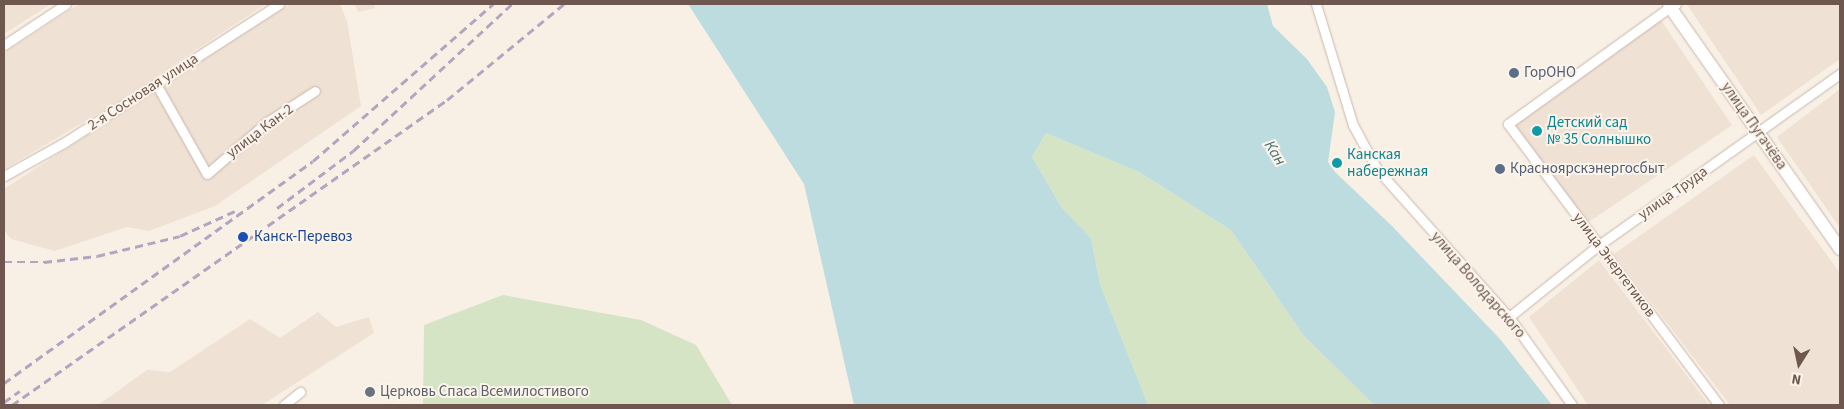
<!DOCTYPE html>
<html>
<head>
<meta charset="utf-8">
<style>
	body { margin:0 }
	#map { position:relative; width:1844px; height:409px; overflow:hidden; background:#f9f0e5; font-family:"Source Sans 3",sans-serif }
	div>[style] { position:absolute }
	.residential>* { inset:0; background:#efe1d4; transform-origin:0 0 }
	.green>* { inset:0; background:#d4e4c5 }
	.water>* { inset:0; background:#bcdcdf }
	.roads { filter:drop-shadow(0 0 1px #c8b7ad) drop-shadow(0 0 1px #c8b7ad) }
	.street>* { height:9px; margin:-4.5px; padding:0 4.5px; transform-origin:4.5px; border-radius:4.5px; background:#fff }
	.secondary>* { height:12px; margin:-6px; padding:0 6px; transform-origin:6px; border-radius:6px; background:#fff }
	.rail>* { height:2.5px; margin-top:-1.25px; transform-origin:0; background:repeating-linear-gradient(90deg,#b2a5c0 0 8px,transparent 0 13px) }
	.dots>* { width:14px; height:14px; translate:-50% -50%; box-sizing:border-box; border:2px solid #fcf4ea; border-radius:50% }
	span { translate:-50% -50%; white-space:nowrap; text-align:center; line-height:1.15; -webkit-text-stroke:4px #fcf4ea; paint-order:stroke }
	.service-label { font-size:15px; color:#4e5e75 }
	.left { translate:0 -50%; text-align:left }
	.street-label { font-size:15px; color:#6e574e }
	.culture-label { font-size:15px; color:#0d838f }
	.transit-label { font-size:15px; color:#164399 }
	.worship-label { font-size:15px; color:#5b616d }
	.water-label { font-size:16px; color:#477377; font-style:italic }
	.frame { position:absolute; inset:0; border:5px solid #6e574e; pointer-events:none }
	.north { position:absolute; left:1774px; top:339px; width:50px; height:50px; -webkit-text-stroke:4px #fcf4ea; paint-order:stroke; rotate:190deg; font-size:14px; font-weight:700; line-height:20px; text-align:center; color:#6e574e }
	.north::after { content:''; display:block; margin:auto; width:18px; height:22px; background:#6e574e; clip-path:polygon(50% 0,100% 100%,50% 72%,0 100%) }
</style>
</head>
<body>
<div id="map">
	<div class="residential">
		<div style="clip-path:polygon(4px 4px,51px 4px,4px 34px)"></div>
		<div style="clip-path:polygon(79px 4px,266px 4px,104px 110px,4px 169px,4px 53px)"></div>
		<div style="clip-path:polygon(290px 4px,340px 4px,347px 21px,361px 106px,215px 206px,149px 231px,127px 227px,55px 251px,11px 239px,4px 230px,4px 189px)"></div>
		<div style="clip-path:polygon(354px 4px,373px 4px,375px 8px,358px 12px)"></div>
		<div style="clip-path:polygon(1690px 4px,1840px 4px,1840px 59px,1761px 115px,1688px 6px)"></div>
		<div style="left:1661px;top:20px;width:127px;height:181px;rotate:56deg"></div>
		<div style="clip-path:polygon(1840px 89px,1840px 228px,1777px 137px)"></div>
		<div style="clip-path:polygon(1754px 155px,1840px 273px,1840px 405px,1730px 405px,1614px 254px)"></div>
		<div style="clip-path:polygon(1599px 260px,1709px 405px,1588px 405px,1529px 317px)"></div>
		<div style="clip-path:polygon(318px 312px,336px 327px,369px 317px,374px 333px,262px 405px,98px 405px,147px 370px,170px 372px,250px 319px,280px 338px)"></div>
	</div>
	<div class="green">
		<div style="clip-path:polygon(1046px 133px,1139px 172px,1231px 230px,1304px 336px,1374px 405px,1148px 405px,1100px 284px,1091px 238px,1062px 208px,1032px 157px)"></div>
		<div style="clip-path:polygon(503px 295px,641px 320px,696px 345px,732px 405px,423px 405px,424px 325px)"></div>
	</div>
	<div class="water">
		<div style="clip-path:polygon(688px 4px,1267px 4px,1273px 26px,1307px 59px,1327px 87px,1335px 112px,1328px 162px,1335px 172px,1392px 226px,1500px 339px,1552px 405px,1374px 405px,1304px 336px,1231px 230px,1139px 172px,1046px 133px,1032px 157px,1062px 208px,1091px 238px,1100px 284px,1148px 405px,854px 405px,804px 184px)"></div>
	</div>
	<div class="roads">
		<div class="street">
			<div style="left:1316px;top:4px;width:127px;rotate:73deg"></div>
			<div style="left:1353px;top:125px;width:50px;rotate:61.4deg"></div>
			<div style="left:1377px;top:169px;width:198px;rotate:48.3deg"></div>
			<div style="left:1509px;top:317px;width:108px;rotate:54.4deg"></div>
			<div style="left:1667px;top:4px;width:4px;rotate:45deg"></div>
			<div style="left:1670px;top:7px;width:200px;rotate:144.2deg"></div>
			<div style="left:1508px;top:124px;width:351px;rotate:53.1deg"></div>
			<div style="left:4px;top:45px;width:74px;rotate:-33.5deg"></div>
			<div style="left:156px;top:84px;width:103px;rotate:60.5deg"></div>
			<div style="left:207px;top:174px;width:79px;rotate:-40.9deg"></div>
			<div style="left:267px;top:122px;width:57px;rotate:-32.9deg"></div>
			<div style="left:4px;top:176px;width:70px;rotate:-29.1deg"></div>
			<div style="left:65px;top:142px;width:255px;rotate:-32.8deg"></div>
			<div style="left:1509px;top:317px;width:115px;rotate:-38.7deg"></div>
			<div style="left:1599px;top:245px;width:296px;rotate:-35.4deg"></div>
			<div style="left:284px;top:405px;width:21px;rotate:-39deg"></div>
		</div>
		<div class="secondary">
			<div style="left:1675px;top:4px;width:6px;rotate:149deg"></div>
			<div style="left:1670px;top:7px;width:296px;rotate:54.9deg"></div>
		</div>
	</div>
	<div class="rail">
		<div style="left:277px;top:208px;width:95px;rotate:-36.9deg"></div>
		<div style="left:353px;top:151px;width:217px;rotate:-42.8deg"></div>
		<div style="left:4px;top:262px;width:40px"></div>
		<div style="left:44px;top:262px;width:53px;rotate:-6.5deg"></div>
		<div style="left:97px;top:256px;width:85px;rotate:-13.5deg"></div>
		<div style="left:180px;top:236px;width:60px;rotate:-24.4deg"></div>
		<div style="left:4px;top:383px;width:380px;rotate:-35.7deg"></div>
		<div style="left:313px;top:161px;width:239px;rotate:-41.1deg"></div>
		<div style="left:4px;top:402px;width:19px;rotate:-35deg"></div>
		<div style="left:12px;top:405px;width:531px;rotate:-35.04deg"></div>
		<div style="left:447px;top:100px;width:151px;rotate:-39.4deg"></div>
	</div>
	<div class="dots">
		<div style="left:1514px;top:73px;background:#5c6f8a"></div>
		<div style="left:1537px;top:131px;background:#0f9aa8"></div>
		<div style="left:1337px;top:163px;background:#0f9aa8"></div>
		<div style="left:1500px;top:169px;background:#5c6f8a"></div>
		<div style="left:243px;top:237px;background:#1a4fb4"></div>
		<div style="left:370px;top:392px;background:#6b7280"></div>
	</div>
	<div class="service-label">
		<span class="left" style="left:1524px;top:73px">ГорОНО</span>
		<span class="left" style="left:1510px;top:169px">Красноярскэнергосбыт</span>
	</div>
	<div class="street-label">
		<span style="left:143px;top:92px;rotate:-33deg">2-я Сосновая улица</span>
		<span style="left:1754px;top:126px;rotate:55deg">улица Пугачёва</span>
		<span style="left:260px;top:131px;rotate:-37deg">улица Кан-2</span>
		<span style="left:1673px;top:193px;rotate:-35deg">улица Труда</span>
		<span style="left:1614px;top:265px;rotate:53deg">улица Энергетиков</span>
		<span style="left:1478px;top:285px;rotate:49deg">улица Володарского</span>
	</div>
	<div class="culture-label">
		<span class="left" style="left:1547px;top:131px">Детский сад<br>№ 35 Солнышко</span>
		<span class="left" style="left:1347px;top:163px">Канская<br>набережная</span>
	</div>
	<div class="transit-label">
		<span class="left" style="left:254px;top:237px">Канск-Перевоз</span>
	</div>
	<div class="worship-label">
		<span class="left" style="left:380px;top:392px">Церковь Спаса Всемилостивого</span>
	</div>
	<div class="water-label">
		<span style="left:1275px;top:153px;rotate:58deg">Кан</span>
	</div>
	<div class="frame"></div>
	<div class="north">N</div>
</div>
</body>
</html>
